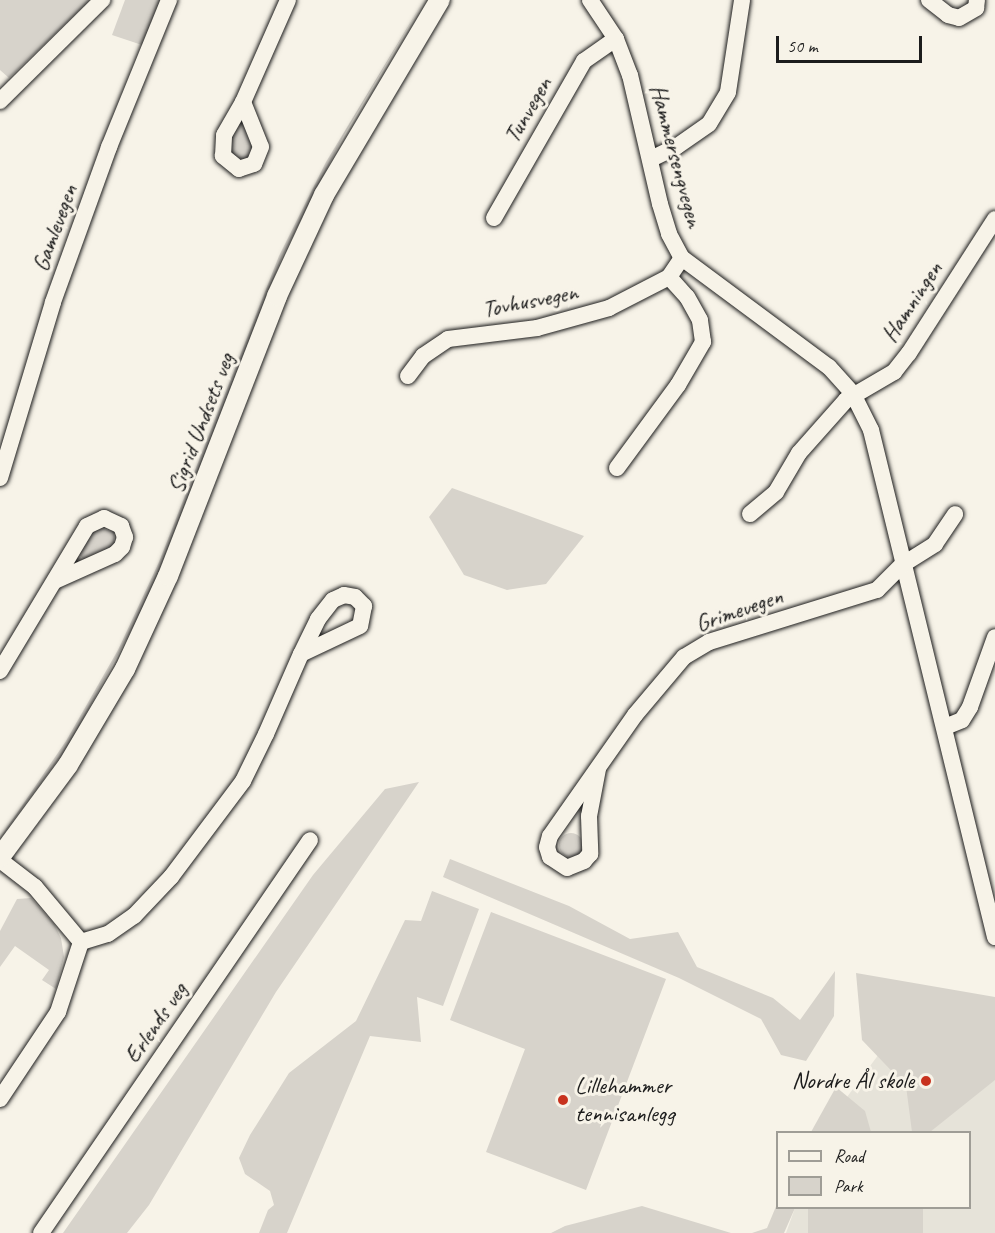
<!DOCTYPE html>
<html>
<head>
<meta charset="utf-8">
<style>
	body { margin:0 }
	#map { position:relative; width:995px; height:1233px; overflow:hidden; background:#f7f3e8; font-family:Caveat,sans-serif }
	div>[style] { position:absolute }
	.built>* { inset:0; background:#e6e3d9 }
	.green>* { inset:0; background:#d7d3cb; transform-origin:0 0 }
	.round { border-radius:50% }
	.roads { filter:drop-shadow(0 0 2px #1c1c1c) drop-shadow(0 0 2px #1c1c1c) }
	.minor>* { height:16px; margin:-8px; padding:0 8px; transform-origin:8px; border-radius:8px; background:#f7f3e8 }
	.tertiary>* { height:20px; margin:-10px; padding:0 10px; transform-origin:10px; border-radius:10px; background:#f7f3e8 }
	.dots>* { width:16px; height:16px; translate:-50% -50%; box-sizing:border-box; border:3px solid #f7f3e8; border-radius:50% }
	span { translate:-50% -50%; white-space:nowrap; text-align:center; line-height:1.15; -webkit-text-stroke:6px #f7f3e8; paint-order:stroke }
	.street-label { font-size:24px; color:#1c1c1c }
	.poi-label { font-size:24px; color:#1c1c1c }
	.right { translate:-100% -50%; text-align:right }
	.left { translate:0 -50%; text-align:left }
	.legend { position:absolute; left:776px; top:1131px; width:195px; height:78px; box-sizing:border-box; background:#f7f3e8; border:2px solid #9f9d96; margin:0; padding:8px 10px; list-style:none; font-size:18px; color:#1c1c1c }
	.legend li { display:flex; align-items:center; gap:12px; height:30px }
	.legend b { width:30px; border:2px solid #9f9d96 }
	.scale { position:absolute; left:776px; top:36px; width:146px; height:27px; box-sizing:border-box; border:3px solid #1c1c1c; border-top:0; padding-left:8px; font-size:18px; line-height:21px; white-space:nowrap; color:#1c1c1c; -webkit-text-stroke:4px #f7f3e8; paint-order:stroke }
</style>
</head>
<body>
<div id="map">
	<div class="built">
		<div style="clip-path:polygon(905px 1019px,995px 1035px,995px 1233px,786px 1233px,795px 1208px,970px 1208px,970px 1132px,821px 1132px)"></div>
	</div>
	<div class="green">
		<div style="clip-path:polygon(0 0,90px 0,9px 78px,0 70px)"></div>
		<div style="clip-path:polygon(125px 0,163px 0,145px 46px,112px 35px)"></div>
		<div style="clip-path:polygon(424px 0,344px 135px,282px 257px,148px 599px,69px 745px,0 838px,66px 741px,118px 650px,159px 562px,279px 256px,326px 162px)"></div>
		<div style="clip-path:polygon(242px 120px,253px 147px,248px 157px,242px 159px,231px 155px,229px 140px)"></div>
		<div style="clip-path:polygon(452px 488px,584px 536px,546px 584px,507px 590px,464px 575px,429px 517px)"></div>
		<div style="clip-path:polygon(98px 527px,114px 532px,114px 546px,84px 560px,79px 554px,89px 535px)"></div>
		<div style="clip-path:polygon(419px 782px,276px 992px,149px 1205px,127px 1233px,63px 1233px,313px 875px,385px 789px)"></div>
		<div class="round" style="left:559px;top:833px;width:24px;height:24px"></div>
		<div style="clip-path:polygon(450px 859px,569px 906px,630px 939px,678px 932px,697px 967px,773px 998px,800px 1020px,835px 971px,834px 1016px,806px 1061px,781px 1055px,761px 1019px,679px 978px,443px 877px)"></div>
		<div style="clip-path:polygon(432px 891px,479px 909px,443px 1006px,417px 997px,421px 1042px,370px 1036px,287px 1233px,259px 1233px,268px 1210px,274px 1205px,270px 1191px,245px 1174px,239px 1158px,250px 1135px,289px 1073px,356px 1021px,405px 920px,421px 921px)"></div>
		<div style="clip-path:polygon(31px 898px,54px 924px,61px 938px,64px 957px,56px 989px,42px 980px,49px 970px,15px 946px,0 967px,0 931px,17px 899px)"></div>
		<div style="clip-path:polygon(491px 912px,666px 979px,586px 1190px,486px 1152px,525px 1049px,450px 1020px)"></div>
		<div style="clip-path:polygon(856px 973px,995px 997px,995px 1080px,930px 1132px,912px 1132px,906px 1086px,862px 1040px)"></div>
		<div style="clip-path:polygon(836px 1087px,865px 1111px,871px 1132px,811px 1132px)"></div>
		<div style="clip-path:polygon(777px 1204px,778px 1208px,795px 1208px,784px 1233px,752px 1233px,767px 1228px)"></div>
		<div style="clip-path:polygon(642px 1206px,731px 1233px,551px 1233px,565px 1226px)"></div>
		<div style="left:808px;top:1208px;width:115px;height:27px"></div>
	</div>
	<div class="roads">
		<div class="minor">
			<div style="left:590px;top:0;width:47px;rotate:56.3deg"></div>
			<div style="left:616px;top:39px;width:39px;rotate:69deg"></div>
			<div style="left:630px;top:75px;width:132px;rotate:76.9deg"></div>
			<div style="left:660px;top:204px;width:31px;rotate:73deg"></div>
			<div style="left:669px;top:234px;width:27px;rotate:62deg"></div>
			<div style="left:682px;top:258px;width:183px;rotate:36.6deg"></div>
			<div style="left:829px;top:367px;width:36px;rotate:48deg"></div>
			<div style="left:853px;top:394px;width:40px;rotate:63.4deg"></div>
			<div style="left:871px;top:430px;width:522px;rotate:76.26deg"></div>
			<div style="left:929px;top:0;width:24px;rotate:38deg"></div>
			<div style="left:948px;top:15px;width:11px;rotate:15deg"></div>
			<div style="left:959px;top:18px;width:20px;rotate:-30deg"></div>
			<div style="left:976px;top:8px;width:8px;rotate:-83deg"></div>
			<div style="left:0;top:101px;width:144px;rotate:-44.7deg"></div>
			<div style="left:243px;top:102px;width:48px;rotate:68.2deg"></div>
			<div style="left:261px;top:147px;width:18px;rotate:112deg"></div>
			<div style="left:254px;top:164px;width:16px;rotate:162deg"></div>
			<div style="left:239px;top:169px;width:21px;rotate:-141deg"></div>
			<div style="left:223px;top:156px;width:21px;rotate:-87deg"></div>
			<div style="left:224px;top:135px;width:38px;rotate:-60deg"></div>
			<div style="left:243px;top:102px;width:111px;rotate:-66.2deg"></div>
			<div style="left:651px;top:159px;width:28px;rotate:-26deg"></div>
			<div style="left:676px;top:147px;width:40px;rotate:-34.9deg"></div>
			<div style="left:709px;top:124px;width:37px;rotate:-59deg"></div>
			<div style="left:728px;top:92px;width:93px;rotate:-81.3deg"></div>
			<div style="left:494px;top:218px;width:181px;rotate:-60.2deg"></div>
			<div style="left:584px;top:61px;width:39px;rotate:-35deg"></div>
			<div style="left:408px;top:376px;width:25px;rotate:-53deg"></div>
			<div style="left:423px;top:356px;width:30px;rotate:-34deg"></div>
			<div style="left:448px;top:339px;width:90px;rotate:-7deg"></div>
			<div style="left:537px;top:328px;width:75px;rotate:-15.5deg"></div>
			<div style="left:609px;top:308px;width:68px;rotate:-27.3deg"></div>
			<div style="left:669px;top:277px;width:23px;rotate:-56deg"></div>
			<div style="left:617px;top:468px;width:103px;rotate:-53.7deg"></div>
			<div style="left:678px;top:385px;width:50px;rotate:-59.8deg"></div>
			<div style="left:703px;top:342px;width:22px;rotate:-98deg"></div>
			<div style="left:700px;top:320px;width:26px;rotate:-119deg"></div>
			<div style="left:687px;top:297px;width:27px;rotate:-132deg"></div>
			<div style="left:0;top:478px;width:184px;rotate:-73.2deg"></div>
			<div style="left:53px;top:302px;width:165px;rotate:-70.1deg"></div>
			<div style="left:109px;top:147px;width:159px;rotate:-67.8deg"></div>
			<div style="left:750px;top:514px;width:34px;rotate:-40deg"></div>
			<div style="left:776px;top:492px;width:45px;rotate:-59.5deg"></div>
			<div style="left:799px;top:453px;width:71px;rotate:-48.4deg"></div>
			<div style="left:846px;top:400px;width:56px;rotate:-30.3deg"></div>
			<div style="left:894px;top:372px;width:24px;rotate:-52deg"></div>
			<div style="left:909px;top:353px;width:159px;rotate:-57.3deg"></div>
			<div style="left:0;top:671px;width:169px;rotate:-59deg"></div>
			<div style="left:87px;top:526px;width:19px;rotate:-25deg"></div>
			<div style="left:104px;top:518px;width:19px;rotate:25deg"></div>
			<div style="left:121px;top:526px;width:12px;rotate:70deg"></div>
			<div style="left:125px;top:537px;width:10px;rotate:107deg"></div>
			<div style="left:122px;top:547px;width:10px;rotate:135deg"></div>
			<div style="left:115px;top:554px;width:66px;rotate:155.8deg"></div>
			<div style="left:945px;top:727px;width:18px;rotate:-22deg"></div>
			<div style="left:962px;top:720px;width:15px;rotate:-58deg"></div>
			<div style="left:970px;top:707px;width:74px;rotate:-70.3deg"></div>
			<div style="left:598px;top:769px;width:48px;rotate:100.8deg"></div>
			<div style="left:589px;top:816px;width:38px;rotate:88deg"></div>
			<div style="left:590px;top:854px;width:9px;rotate:131deg"></div>
			<div style="left:584px;top:861px;width:18px;rotate:158deg"></div>
			<div style="left:567px;top:868px;width:20px;rotate:-147deg"></div>
			<div style="left:550px;top:857px;width:10px;rotate:-107deg"></div>
			<div style="left:547px;top:847px;width:11px;rotate:-75deg"></div>
			<div style="left:550px;top:836px;width:148px;rotate:-54.9deg"></div>
			<div style="left:635px;top:715px;width:76px;rotate:-49.8deg"></div>
			<div style="left:684px;top:657px;width:29px;rotate:-31deg"></div>
			<div style="left:709px;top:642px;width:176px;rotate:-17.2deg"></div>
			<div style="left:877px;top:590px;width:35px;rotate:-45deg"></div>
			<div style="left:902px;top:565px;width:39px;rotate:-32deg"></div>
			<div style="left:935px;top:544px;width:36px;rotate:-56deg"></div>
			<div style="left:0;top:860px;width:44px;rotate:37.6deg"></div>
			<div style="left:35px;top:887px;width:72px;rotate:50.1deg"></div>
			<div style="left:81px;top:942px;width:28px;rotate:-17deg"></div>
			<div style="left:108px;top:934px;width:32px;rotate:-35deg"></div>
			<div style="left:134px;top:916px;width:54px;rotate:-46.5deg"></div>
			<div style="left:171px;top:877px;width:120px;rotate:-53.1deg"></div>
			<div style="left:243px;top:781px;width:52px;rotate:-63.9deg"></div>
			<div style="left:266px;top:734px;width:87px;rotate:-66.4deg"></div>
			<div style="left:301px;top:654px;width:39px;rotate:-64deg"></div>
			<div style="left:318px;top:619px;width:24px;rotate:-52deg"></div>
			<div style="left:333px;top:600px;width:12px;rotate:-24deg"></div>
			<div style="left:344px;top:595px;width:11px;rotate:10deg"></div>
			<div style="left:355px;top:597px;width:13px;rotate:45deg"></div>
			<div style="left:364px;top:606px;width:20px;rotate:101deg"></div>
			<div style="left:360px;top:626px;width:65px;rotate:154.6deg"></div>
			<div style="left:0;top:1099px;width:105px;rotate:-56.3deg"></div>
			<div style="left:58px;top:1012px;width:74px;rotate:-71.8deg"></div>
			<div style="left:41px;top:1233px;width:476px;rotate:-55.6deg"></div>
		</div>
		<div class="tertiary">
			<div style="left:0;top:857px;width:114px;rotate:-53.5deg"></div>
			<div style="left:68px;top:765px;width:112px;rotate:-59.3deg"></div>
			<div style="left:125px;top:669px;width:102px;rotate:-65.2deg"></div>
			<div style="left:168px;top:576px;width:300px;rotate:-68.7deg"></div>
			<div style="left:277px;top:296px;width:111px;rotate:-65deg"></div>
			<div style="left:324px;top:195px;width:227px;rotate:-59.3deg"></div>
		</div>
	</div>
	<div class="dots">
		<div style="left:926px;top:1081px;background:#c8321e"></div>
		<div style="left:563px;top:1100px;background:#c8321e"></div>
	</div>
	<div class="street-label">
		<span style="left:528px;top:110px;rotate:-60deg">Tunvegen</span>
		<span style="left:676px;top:156px;rotate:75deg">Hammersengvegen</span>
		<span style="left:55px;top:228px;rotate:-70deg">Gamlevegen</span>
		<span style="left:530px;top:301px;rotate:-11deg">Tovhusvegen</span>
		<span style="left:912px;top:302px;rotate:-57deg">Hamningen</span>
		<span style="left:201px;top:423px;rotate:-69deg">Sigrid Undsets veg</span>
		<span style="left:739px;top:610px;rotate:-19deg">Grimevegen</span>
		<span style="left:156px;top:1023px;rotate:-56deg">Erlends veg</span>
	</div>
	<div class="poi-label">
		<span class="right" style="left:914px;top:1081px">Nordre Ål skole</span>
		<span class="left" style="left:575px;top:1100px">Lillehammer<br>tennisanlegg</span>
	</div>
	<ul class="legend">
	<li><b style="height:8px;background:#f7f3e8"></b>Road</li>
	<li><b style="height:16px;background:#d7d3cb"></b>Park</li>
	</ul>
	<div class="scale">50 m</div>
</div>
</body>
</html>
